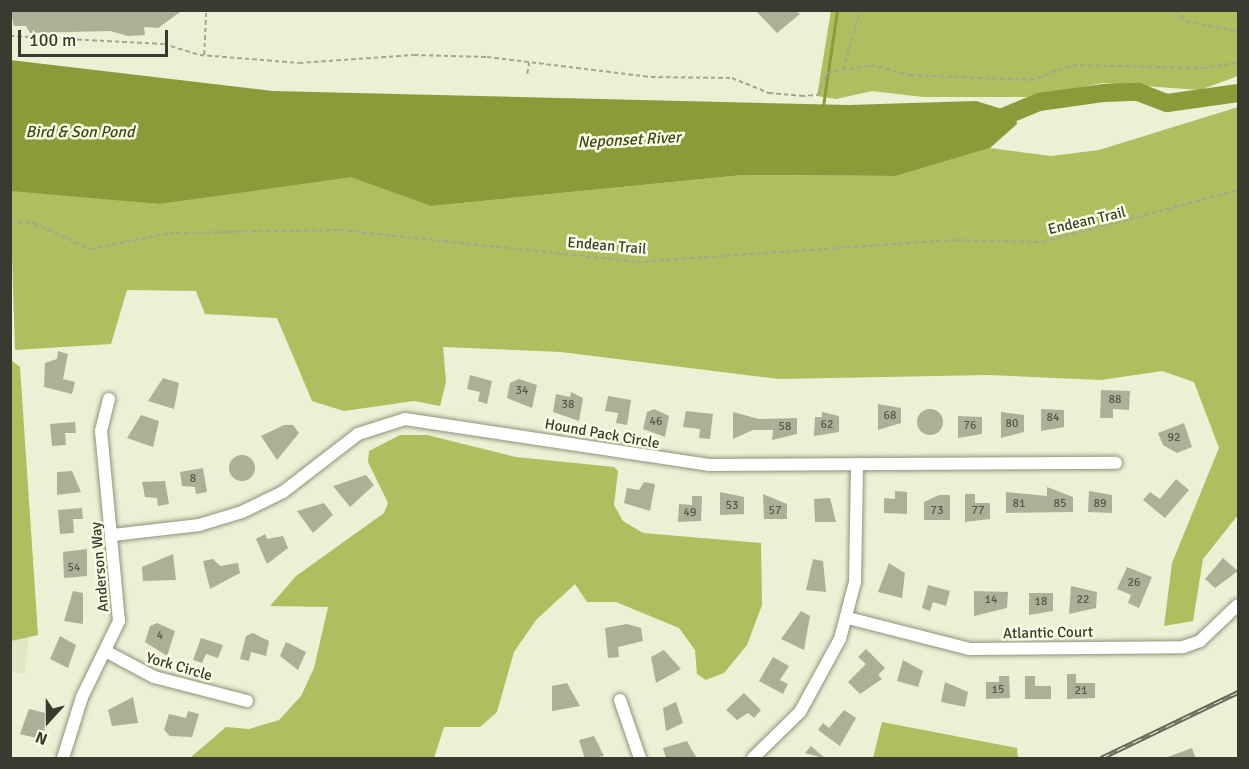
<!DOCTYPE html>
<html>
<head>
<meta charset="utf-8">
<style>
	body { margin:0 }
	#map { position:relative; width:1249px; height:769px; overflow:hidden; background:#eaf1d5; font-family:Signika,sans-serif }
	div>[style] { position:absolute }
	.built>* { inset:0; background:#e0e8c5 }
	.forest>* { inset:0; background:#adbf5f }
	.water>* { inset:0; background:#8a9b3a }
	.stream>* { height:3px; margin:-1.5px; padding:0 1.5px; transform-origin:1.5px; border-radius:1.5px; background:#8a9b3a }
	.river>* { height:18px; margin:-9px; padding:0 9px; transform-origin:9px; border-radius:9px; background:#8a9b3a }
	.building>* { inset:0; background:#abb197 }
	.round { border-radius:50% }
	.path>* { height:1.5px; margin-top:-0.75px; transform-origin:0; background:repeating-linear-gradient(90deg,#a2a793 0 4.5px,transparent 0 7.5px) }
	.roads { filter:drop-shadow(0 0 2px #8d9379) drop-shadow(0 0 2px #8d9379) }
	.minor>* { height:12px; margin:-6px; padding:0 6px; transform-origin:6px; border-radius:6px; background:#fff }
	.rail>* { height:5px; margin-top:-2.5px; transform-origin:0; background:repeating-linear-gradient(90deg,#f7fee2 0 9px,#676a5b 0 18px); box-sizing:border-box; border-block:2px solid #676a5b }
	span { translate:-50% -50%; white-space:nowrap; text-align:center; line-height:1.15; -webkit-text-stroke:5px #f7fee2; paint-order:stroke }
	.number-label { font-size:12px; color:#56584a }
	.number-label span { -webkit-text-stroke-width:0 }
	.street-label { font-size:15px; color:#393b31 }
	.water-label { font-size:16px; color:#40471f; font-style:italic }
	.frame { position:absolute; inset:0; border:12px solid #393b31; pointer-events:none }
	.north { position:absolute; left:18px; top:691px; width:60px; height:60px; -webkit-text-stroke:4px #f7fee2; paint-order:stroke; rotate:201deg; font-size:16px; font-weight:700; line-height:24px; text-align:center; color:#393b31 }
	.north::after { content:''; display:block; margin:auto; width:21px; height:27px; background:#393b31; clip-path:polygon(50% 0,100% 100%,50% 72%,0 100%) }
	.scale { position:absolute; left:18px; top:30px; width:150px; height:27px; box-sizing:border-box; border:3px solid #393b31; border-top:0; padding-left:8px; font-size:18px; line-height:21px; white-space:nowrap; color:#393b31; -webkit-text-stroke:4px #f7fee2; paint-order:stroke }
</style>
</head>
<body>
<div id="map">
	<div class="built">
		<div style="clip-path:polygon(10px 373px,29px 636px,25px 674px,10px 671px)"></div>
	</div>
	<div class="forest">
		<div style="clip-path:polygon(831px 11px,1238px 11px,1238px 76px,1200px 90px,1102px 83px,1034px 97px,923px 97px,872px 91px,836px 99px,817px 96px)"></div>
		<div style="clip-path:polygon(1238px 107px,1238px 515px,1203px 559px,1193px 621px,1164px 626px,1172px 563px,1219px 448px,1194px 382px,1162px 371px,1101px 380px,988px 375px,779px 379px,561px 352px,443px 347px,446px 382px,440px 406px,414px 401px,344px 411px,312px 401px,277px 318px,205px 314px,196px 291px,127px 290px,111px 344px,15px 350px,10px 191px,16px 188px,160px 204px,351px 176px,431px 206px,743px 175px,896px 176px,990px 148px,1051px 156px,1099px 150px)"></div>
		<div style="clip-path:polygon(11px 360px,20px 367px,38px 635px,11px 641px)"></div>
		<div style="clip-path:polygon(400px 435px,427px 435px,516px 457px,614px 467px,618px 471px,614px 505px,623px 521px,643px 533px,761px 543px,762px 605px,747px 645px,724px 673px,706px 680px,697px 674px,695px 650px,679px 628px,616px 602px,587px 602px,575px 584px,536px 620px,514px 652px,497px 712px,480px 727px,444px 727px,434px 758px,190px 758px,226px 727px,249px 729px,279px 720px,301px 696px,314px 668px,328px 607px,270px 606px,296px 576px,384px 513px,388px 503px,368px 462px,369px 451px)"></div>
		<div style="clip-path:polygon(882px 722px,1017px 748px,1018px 758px,873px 758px)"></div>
	</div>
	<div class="water">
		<div style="clip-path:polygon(10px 60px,273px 91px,848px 105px,976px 101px,1015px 113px,1017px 124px,990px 148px,896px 176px,743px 175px,431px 206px,351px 177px,160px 204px,11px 191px)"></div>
	</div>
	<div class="stream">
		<div style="left:823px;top:106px;width:97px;rotate:-81.7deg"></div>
	</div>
	<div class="river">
		<div style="left:993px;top:121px;width:50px;rotate:-22.4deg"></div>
		<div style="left:1039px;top:102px;width:66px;rotate:-7.9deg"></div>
		<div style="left:1104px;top:93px;width:34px;rotate:-2deg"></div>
		<div style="left:1138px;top:92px;width:31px;rotate:21deg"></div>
		<div style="left:1167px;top:103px;width:72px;rotate:-8deg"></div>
	</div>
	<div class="building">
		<div style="clip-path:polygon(10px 10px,109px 12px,183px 10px,158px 28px,144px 27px,145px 35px,128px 36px,110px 31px,30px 33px,26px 26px,14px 26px)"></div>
		<div style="clip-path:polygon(755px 10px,795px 10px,800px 14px,777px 33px)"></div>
		<div style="clip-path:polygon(58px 351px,68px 354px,63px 379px,75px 382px,72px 394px,44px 387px,45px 363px,57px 359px)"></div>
		<div style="clip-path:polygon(470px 375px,492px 381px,487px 404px,478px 401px,480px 392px,467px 389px)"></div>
		<div style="clip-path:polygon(163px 378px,179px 383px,174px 409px,148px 401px)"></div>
		<div style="clip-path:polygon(519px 379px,537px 385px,532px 408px,507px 398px,510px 383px)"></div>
		<div style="clip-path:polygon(1101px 390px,1130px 391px,1129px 410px,1113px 409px,1113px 418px,1100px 418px)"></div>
		<div style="clip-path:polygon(571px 392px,583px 398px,579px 421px,553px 412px,556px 394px,570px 397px)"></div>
		<div style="clip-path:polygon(608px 396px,631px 400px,627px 425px,616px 423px,618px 413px,605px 411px)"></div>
		<div style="clip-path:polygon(878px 404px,901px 408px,901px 423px,878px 430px)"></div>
		<div style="clip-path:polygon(654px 409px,669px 416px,665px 437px,643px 429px,647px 412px)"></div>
		<div style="clip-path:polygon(1041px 409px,1064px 410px,1064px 427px,1041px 431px)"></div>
		<div class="round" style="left:917px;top:409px;width:26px;height:26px"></div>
		<div style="clip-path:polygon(686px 411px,713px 414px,710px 439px,699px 438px,700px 429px,683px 427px)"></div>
		<div style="clip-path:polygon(733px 412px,759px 419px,797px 418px,797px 434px,772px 440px,773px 430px,753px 430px,733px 439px)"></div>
		<div style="clip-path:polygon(822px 412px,839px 416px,839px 432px,814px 436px,815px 417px,822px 417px)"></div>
		<div style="clip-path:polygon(1001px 412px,1024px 415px,1024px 432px,1001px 438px)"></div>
		<div style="clip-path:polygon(141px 415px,159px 421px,153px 447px,127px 438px)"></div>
		<div style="clip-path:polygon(958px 416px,982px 417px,982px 434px,958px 438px)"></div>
		<div style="clip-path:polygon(75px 422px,76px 433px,65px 433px,66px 445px,52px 446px,50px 424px)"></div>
		<div style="clip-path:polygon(1184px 423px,1192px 447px,1177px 453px,1163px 445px,1158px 433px)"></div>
		<div style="clip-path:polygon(284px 425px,293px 425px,299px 433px,277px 460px,261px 436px)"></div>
		<div class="round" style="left:229px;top:455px;width:26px;height:26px"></div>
		<div style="clip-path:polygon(203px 468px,207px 492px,196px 494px,195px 487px,182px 486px,180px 472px)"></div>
		<div style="clip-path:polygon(72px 471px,81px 492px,57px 495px,57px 472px)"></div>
		<div style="clip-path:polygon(366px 475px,374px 485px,350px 507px,333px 486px)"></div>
		<div style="clip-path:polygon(1176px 479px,1189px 490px,1165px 518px,1143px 500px,1150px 492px,1160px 499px)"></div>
		<div style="clip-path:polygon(165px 481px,169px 504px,158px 506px,157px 498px,145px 497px,142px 482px)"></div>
		<div style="clip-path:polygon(644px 482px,655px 484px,650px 511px,624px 503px,627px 488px,639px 490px)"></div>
		<div style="clip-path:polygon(1047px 487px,1073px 497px,1073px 512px,1006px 513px,1006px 492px,1047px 496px)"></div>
		<div style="clip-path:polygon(895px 491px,907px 492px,907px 514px,884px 513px,884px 498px,895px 499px)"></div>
		<div style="clip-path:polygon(1089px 491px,1112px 495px,1112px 513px,1088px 512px)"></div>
		<div style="clip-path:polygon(720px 492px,744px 497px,744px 514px,720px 515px)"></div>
		<div style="clip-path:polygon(763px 494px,787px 504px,787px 519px,764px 519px)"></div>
		<div style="clip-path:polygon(965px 494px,975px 494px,975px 503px,990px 503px,990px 519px,965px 522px)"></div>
		<div style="clip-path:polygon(939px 495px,950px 495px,950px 520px,924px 520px,924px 502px)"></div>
		<div style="clip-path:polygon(692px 496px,702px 496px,701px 521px,678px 522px,679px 504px,692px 505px)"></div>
		<div style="clip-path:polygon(830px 498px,836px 522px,815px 522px,814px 499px)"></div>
		<div style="clip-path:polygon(324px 503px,333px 515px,313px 533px,297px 511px)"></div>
		<div style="clip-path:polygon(82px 508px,83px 519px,73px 519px,74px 533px,60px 534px,58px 510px)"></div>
		<div style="clip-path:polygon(265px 534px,267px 539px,283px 536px,288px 548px,267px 564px,256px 539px)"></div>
		<div style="clip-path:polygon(87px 549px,87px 576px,64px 578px,63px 552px)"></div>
		<div style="clip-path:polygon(173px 554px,176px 580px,143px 581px,142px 567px)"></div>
		<div style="clip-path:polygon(1223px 558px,1238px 571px,1215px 588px,1205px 579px)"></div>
		<div style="clip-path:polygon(213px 559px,220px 566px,238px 563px,240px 573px,210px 589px,203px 561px)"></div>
		<div style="clip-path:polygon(813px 559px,823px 561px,826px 592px,806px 590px)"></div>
		<div style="clip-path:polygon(889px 563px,905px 573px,902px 598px,878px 592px)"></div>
		<div style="clip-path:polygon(1127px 567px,1152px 577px,1139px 608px,1128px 603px,1131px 595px,1117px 589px)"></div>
		<div style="clip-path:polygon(928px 585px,950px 591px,946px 606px,933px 602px,930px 611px,922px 608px)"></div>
		<div style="clip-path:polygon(1071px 586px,1097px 592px,1096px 608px,1069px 614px)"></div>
		<div style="clip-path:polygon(73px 591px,83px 593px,83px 624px,64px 621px)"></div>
		<div style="clip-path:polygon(974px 591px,1008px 592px,1007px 608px,974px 616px)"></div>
		<div style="clip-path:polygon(1029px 593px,1053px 593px,1053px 611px,1029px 615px)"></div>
		<div style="clip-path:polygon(801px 611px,810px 616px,804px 650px,781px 639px)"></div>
		<div style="clip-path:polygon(157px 623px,175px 631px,167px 656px,145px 642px,150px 626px)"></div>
		<div style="clip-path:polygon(627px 624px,641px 628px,643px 641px,618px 647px,619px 657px,608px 658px,605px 628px)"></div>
		<div style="clip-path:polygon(253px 633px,269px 641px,266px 656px,251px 652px,249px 661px,240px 659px,246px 636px)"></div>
		<div style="clip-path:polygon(60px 636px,76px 645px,68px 668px,50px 659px)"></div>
		<div style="clip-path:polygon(201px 638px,223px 645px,218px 658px,206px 654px,202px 663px,193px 660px)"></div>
		<div style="clip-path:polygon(286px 642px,306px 652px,298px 670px,280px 656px)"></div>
		<div style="clip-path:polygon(866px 649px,885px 668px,878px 675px,882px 679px,860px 694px,848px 682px,866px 664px,858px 657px)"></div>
		<div style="clip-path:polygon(664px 650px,681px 669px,656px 683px,651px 657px)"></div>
		<div style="clip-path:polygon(773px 657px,789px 666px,780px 680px,788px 684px,783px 694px,759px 681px)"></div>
		<div style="clip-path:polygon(903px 660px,923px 671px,918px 687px,897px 681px)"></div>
		<div style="clip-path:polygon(1067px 674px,1076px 674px,1076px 683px,1095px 683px,1095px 698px,1067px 699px)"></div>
		<div style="clip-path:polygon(999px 676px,1009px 676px,1010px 698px,986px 699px,986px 682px,999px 682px)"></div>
		<div style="clip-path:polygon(1025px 676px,1035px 676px,1035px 686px,1051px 686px,1051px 699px,1025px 699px)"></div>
		<div style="clip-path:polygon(945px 682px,968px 692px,965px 707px,941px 702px)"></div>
		<div style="clip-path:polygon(567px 683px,580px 706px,552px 711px,552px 686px)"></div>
		<div style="clip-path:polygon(744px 693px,761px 710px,754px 718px,748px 713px,737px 720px,726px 710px)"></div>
		<div style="clip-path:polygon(133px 697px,138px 723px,112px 726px,108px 710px)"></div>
		<div style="clip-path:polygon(676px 702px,683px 723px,666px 731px,663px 708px)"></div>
		<div style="clip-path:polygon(29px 709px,45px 713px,44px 740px,20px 734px)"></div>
		<div style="clip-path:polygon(844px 710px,856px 718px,840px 746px,818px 730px,823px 723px,829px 728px)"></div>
		<div style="clip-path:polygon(188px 711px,199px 714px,192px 737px,170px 736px,164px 730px,169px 714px,186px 718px)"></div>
		<div style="clip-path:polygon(594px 736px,604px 756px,585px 759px,579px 740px)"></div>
		<div style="clip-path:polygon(687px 741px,696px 757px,666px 758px,663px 748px)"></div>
		<div style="clip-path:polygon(811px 746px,826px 759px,805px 753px)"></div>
		<div style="clip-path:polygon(1192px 748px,1196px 759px,1165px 759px,1165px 758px)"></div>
	</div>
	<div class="path">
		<div style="left:1175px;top:10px;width:16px;rotate:47deg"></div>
		<div style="left:1186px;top:22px;width:53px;rotate:9.8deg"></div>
		<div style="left:10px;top:36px;width:154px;rotate:3deg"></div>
		<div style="left:164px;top:44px;width:38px;rotate:17deg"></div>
		<div style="left:200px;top:55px;width:99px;rotate:4.6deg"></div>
		<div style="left:299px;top:63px;width:115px;rotate:-4deg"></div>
		<div style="left:414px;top:55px;width:73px;rotate:1.6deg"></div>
		<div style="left:487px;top:57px;width:165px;rotate:7deg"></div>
		<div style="left:651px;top:77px;width:81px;rotate:0.7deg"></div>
		<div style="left:732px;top:78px;width:40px;rotate:22deg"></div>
		<div style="left:769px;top:93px;width:32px;rotate:5deg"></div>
		<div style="left:801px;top:96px;width:17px;rotate:-3deg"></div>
		<div style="left:818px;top:95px;width:24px;rotate:-68deg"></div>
		<div style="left:827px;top:73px;width:45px;rotate:-10.3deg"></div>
		<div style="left:871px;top:65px;width:40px;rotate:14.4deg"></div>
		<div style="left:910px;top:75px;width:120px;rotate:2.4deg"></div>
		<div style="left:1030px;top:80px;width:46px;rotate:-19.2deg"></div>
		<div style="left:1073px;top:65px;width:129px;rotate:1.3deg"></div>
		<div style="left:1202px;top:68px;width:36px;rotate:-9deg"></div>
		<div style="left:204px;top:55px;width:45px;rotate:-87.5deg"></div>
		<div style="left:843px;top:70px;width:62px;rotate:-74.2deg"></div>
		<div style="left:527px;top:74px;width:11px;rotate:-80deg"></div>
		<div style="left:10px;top:222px;width:24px;rotate:2deg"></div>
		<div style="left:34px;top:223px;width:62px;rotate:24.9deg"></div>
		<div style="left:90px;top:249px;width:81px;rotate:-11.4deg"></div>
		<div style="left:169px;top:233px;width:171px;rotate:-1deg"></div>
		<div style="left:340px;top:230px;width:299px;rotate:6.1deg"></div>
		<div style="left:637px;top:262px;width:316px;rotate:-4deg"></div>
		<div style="left:952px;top:240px;width:91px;rotate:1.3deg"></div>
		<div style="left:1043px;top:242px;width:202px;rotate:-14.9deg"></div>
	</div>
	<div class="roads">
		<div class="minor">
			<div style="left:113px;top:535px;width:87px;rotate:-6.6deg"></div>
			<div style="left:199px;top:525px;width:45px;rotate:-16.8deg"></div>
			<div style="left:242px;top:512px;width:46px;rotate:-26deg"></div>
			<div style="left:283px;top:492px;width:95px;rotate:-37.7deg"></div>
			<div style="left:358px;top:434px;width:49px;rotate:-17.7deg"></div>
			<div style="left:405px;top:419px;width:307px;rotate:8.6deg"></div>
			<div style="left:709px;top:465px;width:407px;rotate:-0.3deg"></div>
			<div style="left:848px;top:618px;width:126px;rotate:14.3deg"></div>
			<div style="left:970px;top:649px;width:213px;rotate:-0.5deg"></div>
			<div style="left:1183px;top:647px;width:18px;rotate:-19deg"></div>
			<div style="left:1200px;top:641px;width:52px;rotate:-43.5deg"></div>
			<div style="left:107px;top:652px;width:53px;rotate:28deg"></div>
			<div style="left:154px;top:677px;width:96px;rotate:14.5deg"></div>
			<div style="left:620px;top:700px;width:61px;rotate:71deg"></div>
			<div style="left:63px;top:758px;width:64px;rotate:-72.7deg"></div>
			<div style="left:82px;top:697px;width:85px;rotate:-64deg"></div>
			<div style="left:119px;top:621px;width:191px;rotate:-95.4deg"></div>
			<div style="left:101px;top:431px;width:33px;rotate:-76deg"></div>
			<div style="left:753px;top:758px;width:66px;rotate:-44.4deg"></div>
			<div style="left:800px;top:712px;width:83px;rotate:-61.3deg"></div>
			<div style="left:840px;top:639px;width:59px;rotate:-75.3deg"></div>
			<div style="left:855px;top:582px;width:118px;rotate:-89deg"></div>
		</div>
	</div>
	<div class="rail">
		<div style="left:1101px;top:758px;width:152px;rotate:-25.7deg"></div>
	</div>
	<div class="number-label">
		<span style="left:522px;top:391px">34</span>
		<span style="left:1115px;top:400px">88</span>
		<span style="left:568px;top:405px">38</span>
		<span style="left:890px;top:416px">68</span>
		<span style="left:1053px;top:418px">84</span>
		<span style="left:656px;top:422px">46</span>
		<span style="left:1012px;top:424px">80</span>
		<span style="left:827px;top:425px">62</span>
		<span style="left:970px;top:426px">76</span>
		<span style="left:785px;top:427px">58</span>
		<span style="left:1174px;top:438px">92</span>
		<span style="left:193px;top:479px">8</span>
		<span style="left:1019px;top:504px">81</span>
		<span style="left:1060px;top:504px">85</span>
		<span style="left:1100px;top:504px">89</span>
		<span style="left:732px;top:506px">53</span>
		<span style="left:775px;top:511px">57</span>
		<span style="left:937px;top:511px">73</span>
		<span style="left:978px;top:511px">77</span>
		<span style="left:690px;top:513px">49</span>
		<span style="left:74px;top:568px">54</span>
		<span style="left:1134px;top:583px">26</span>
		<span style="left:991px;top:600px">14</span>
		<span style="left:1083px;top:600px">22</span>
		<span style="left:1041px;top:602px">18</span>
		<span style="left:160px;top:636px">4</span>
		<span style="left:998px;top:690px">15</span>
		<span style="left:1081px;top:691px">21</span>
	</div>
	<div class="street-label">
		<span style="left:1087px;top:221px;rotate:-13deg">Endean Trail</span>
		<span style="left:607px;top:246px;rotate:5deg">Endean Trail</span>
		<span style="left:602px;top:434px;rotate:10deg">Hound Pack Circle</span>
		<span style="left:100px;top:567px;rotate:-95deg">Anderson Way</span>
		<span style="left:1048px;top:633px;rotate:-1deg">Atlantic Court</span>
		<span style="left:179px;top:667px;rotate:16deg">York Circle</span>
	</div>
	<div class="water-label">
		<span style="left:80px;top:132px">Bird &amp; Son Pond</span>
		<span style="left:629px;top:140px;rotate:-3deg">Neponset River</span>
	</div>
	<div class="frame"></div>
	<div class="north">N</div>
	<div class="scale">100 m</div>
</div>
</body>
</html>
